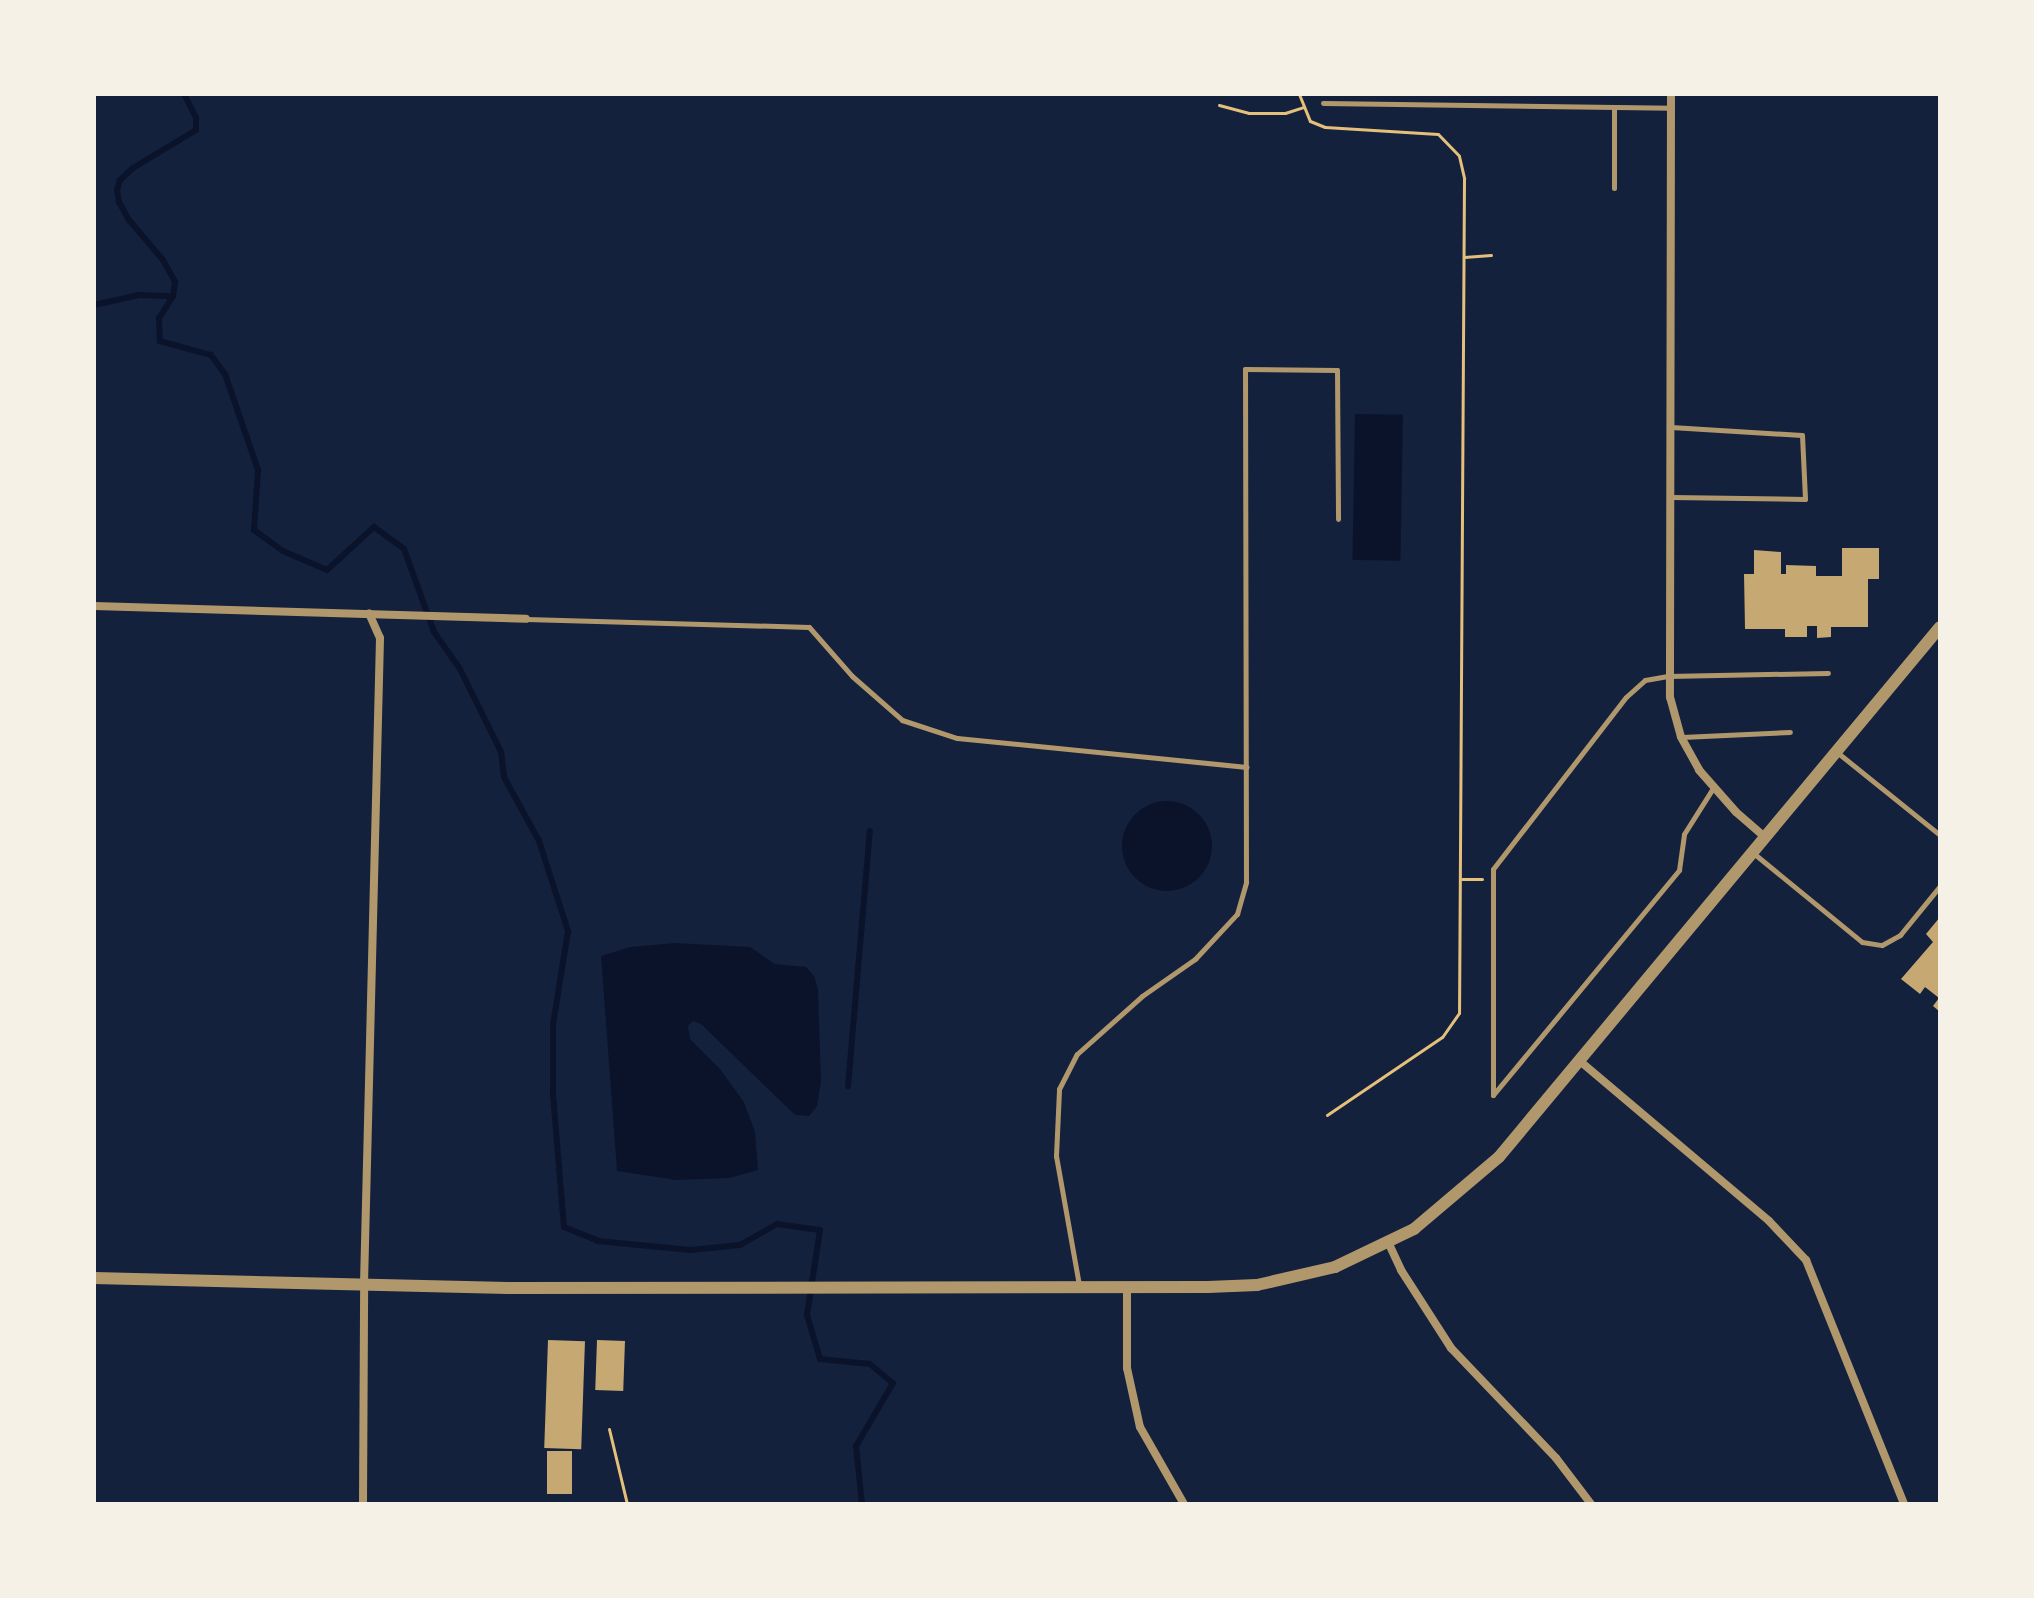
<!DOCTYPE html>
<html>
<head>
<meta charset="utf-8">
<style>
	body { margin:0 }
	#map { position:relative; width:2034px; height:1598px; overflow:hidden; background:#14213d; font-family:"PT Sans Narrow",sans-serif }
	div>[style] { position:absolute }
	.water>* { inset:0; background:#0b132b; transform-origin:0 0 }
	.round { border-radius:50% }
	.stream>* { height:6px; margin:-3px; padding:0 3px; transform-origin:3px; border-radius:3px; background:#0b132b }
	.building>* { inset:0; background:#c6a872; transform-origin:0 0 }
	.path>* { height:3px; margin:-1.5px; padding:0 1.5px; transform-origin:1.5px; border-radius:1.5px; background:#e5c07b }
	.service>* { height:5px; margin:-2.5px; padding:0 2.5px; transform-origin:2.5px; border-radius:2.5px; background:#b1986c }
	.minor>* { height:8px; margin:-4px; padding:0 4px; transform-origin:4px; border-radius:4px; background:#b1986c }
	.tertiary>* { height:12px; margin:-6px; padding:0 6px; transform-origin:6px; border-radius:6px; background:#b1986c }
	span { translate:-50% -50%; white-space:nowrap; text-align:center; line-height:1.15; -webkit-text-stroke:7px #f6f1e7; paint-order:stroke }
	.frame { position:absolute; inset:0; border:96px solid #f6f1e7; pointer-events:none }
</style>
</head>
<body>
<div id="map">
	<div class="water">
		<div style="left:1355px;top:414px;width:48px;height:146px;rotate:1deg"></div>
		<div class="round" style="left:1122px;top:801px;width:90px;height:90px"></div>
		<div style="clip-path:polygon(675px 943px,750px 947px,775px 964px,806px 967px,814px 976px,818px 989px,821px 1082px,817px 1106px,809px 1116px,795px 1115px,701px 1024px,693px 1021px,688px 1026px,690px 1039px,720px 1069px,744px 1102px,755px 1132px,758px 1170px,729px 1178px,676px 1180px,617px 1171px,601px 956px,630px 947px)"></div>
	</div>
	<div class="stream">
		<div style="left:184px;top:94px;width:27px;rotate:63deg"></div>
		<div style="left:196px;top:118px;width:12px;rotate:90deg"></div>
		<div style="left:196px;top:130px;width:74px;rotate:148.9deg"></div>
		<div style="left:133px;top:168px;width:18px;rotate:137deg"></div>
		<div style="left:120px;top:180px;width:10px;rotate:107deg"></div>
		<div style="left:117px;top:190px;width:12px;rotate:81deg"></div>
		<div style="left:119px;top:202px;width:21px;rotate:61deg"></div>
		<div style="left:129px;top:220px;width:52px;rotate:49.6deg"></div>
		<div style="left:163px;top:260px;width:25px;rotate:61deg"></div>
		<div style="left:175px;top:282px;width:14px;rotate:98deg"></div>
		<div style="left:173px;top:296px;width:26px;rotate:122deg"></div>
		<div style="left:159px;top:318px;width:23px;rotate:88deg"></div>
		<div style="left:160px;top:341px;width:53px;rotate:15.4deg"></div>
		<div style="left:211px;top:355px;width:24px;rotate:54deg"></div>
		<div style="left:225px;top:374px;width:102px;rotate:71deg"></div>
		<div style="left:258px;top:470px;width:60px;rotate:93.8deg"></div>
		<div style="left:254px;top:530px;width:36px;rotate:36deg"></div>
		<div style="left:283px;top:551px;width:48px;rotate:23.4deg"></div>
		<div style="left:327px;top:570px;width:64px;rotate:-42.5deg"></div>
		<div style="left:374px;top:527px;width:37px;rotate:36deg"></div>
		<div style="left:404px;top:549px;width:88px;rotate:70.1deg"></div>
		<div style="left:434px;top:632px;width:45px;rotate:54.9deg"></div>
		<div style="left:460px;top:669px;width:93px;rotate:63.7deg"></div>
		<div style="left:501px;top:752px;width:25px;rotate:83deg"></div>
		<div style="left:504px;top:777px;width:73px;rotate:61.3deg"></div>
		<div style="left:539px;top:841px;width:95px;rotate:72.1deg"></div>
		<div style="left:568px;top:931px;width:95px;rotate:99.1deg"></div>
		<div style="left:553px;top:1025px;width:69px;rotate:90deg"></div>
		<div style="left:553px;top:1094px;width:133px;rotate:85.3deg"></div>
		<div style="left:564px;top:1227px;width:37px;rotate:22deg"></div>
		<div style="left:598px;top:1241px;width:93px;rotate:5.5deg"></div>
		<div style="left:691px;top:1250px;width:49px;rotate:-5.8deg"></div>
		<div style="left:740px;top:1245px;width:43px;rotate:-29.6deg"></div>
		<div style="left:777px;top:1224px;width:43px;rotate:7.9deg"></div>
		<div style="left:820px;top:1230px;width:86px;rotate:98.7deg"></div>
		<div style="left:807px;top:1315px;width:46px;rotate:73.5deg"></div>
		<div style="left:820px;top:1359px;width:50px;rotate:5.7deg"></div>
		<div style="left:870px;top:1364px;width:30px;rotate:40deg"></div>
		<div style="left:893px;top:1383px;width:73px;rotate:120.4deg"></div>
		<div style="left:856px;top:1446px;width:58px;rotate:84.1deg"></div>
		<div style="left:94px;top:305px;width:46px;rotate:-12.5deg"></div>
		<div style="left:139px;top:295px;width:34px;rotate:2deg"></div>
		<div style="left:848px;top:1086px;width:256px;rotate:-85.1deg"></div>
	</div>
	<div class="building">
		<div style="clip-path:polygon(1842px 548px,1879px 548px,1879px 579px,1868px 579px,1868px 627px,1831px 627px,1831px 637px,1817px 638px,1817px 626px,1807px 626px,1807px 637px,1785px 637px,1785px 629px,1745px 629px,1744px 574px,1754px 574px,1754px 550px,1781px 552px,1781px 574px,1786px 574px,1786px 565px,1816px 566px,1816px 576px,1842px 576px)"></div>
		<div style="clip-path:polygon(1940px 917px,1940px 1012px,1933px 1006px,1939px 998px,1925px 987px,1920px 994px,1901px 979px,1933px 942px,1926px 934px)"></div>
		<div style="left:548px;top:1340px;width:37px;height:108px;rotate:2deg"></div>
		<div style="left:597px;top:1340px;width:28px;height:50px;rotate:2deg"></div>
		<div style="left:547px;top:1451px;width:25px;height:43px"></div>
	</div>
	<div class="path">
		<div style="left:1299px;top:94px;width:29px;rotate:68deg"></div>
		<div style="left:1310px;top:121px;width:16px;rotate:22deg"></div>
		<div style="left:1325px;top:127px;width:113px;rotate:3.5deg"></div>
		<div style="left:1438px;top:134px;width:30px;rotate:46deg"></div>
		<div style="left:1459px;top:156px;width:23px;rotate:77deg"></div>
		<div style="left:1464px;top:178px;width:835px;rotate:90.34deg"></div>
		<div style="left:1459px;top:1013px;width:29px;rotate:125deg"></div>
		<div style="left:1442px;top:1037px;width:139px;rotate:145.9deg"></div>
		<div style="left:1219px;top:105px;width:31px;rotate:15deg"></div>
		<div style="left:1249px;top:113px;width:36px"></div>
		<div style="left:1285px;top:113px;width:20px;rotate:-18deg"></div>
		<div style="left:1464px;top:257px;width:27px;rotate:-4deg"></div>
		<div style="left:1462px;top:879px;width:20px"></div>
		<div style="left:609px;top:1429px;width:77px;rotate:76.5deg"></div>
	</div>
	<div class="service">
		<div style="left:1323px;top:103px;width:348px;rotate:0.8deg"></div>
		<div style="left:1614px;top:107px;width:81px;rotate:90deg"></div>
		<div style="left:1671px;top:427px;width:131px;rotate:3.5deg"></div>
		<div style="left:1802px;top:435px;width:64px;rotate:87.3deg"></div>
		<div style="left:1805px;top:499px;width:134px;rotate:-179.1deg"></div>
		<div style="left:526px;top:619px;width:283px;rotate:1.6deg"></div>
		<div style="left:809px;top:627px;width:65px;rotate:48.7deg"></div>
		<div style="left:852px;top:676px;width:67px;rotate:41.3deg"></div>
		<div style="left:902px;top:720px;width:58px;rotate:18.1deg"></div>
		<div style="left:957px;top:738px;width:291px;rotate:5.7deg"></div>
		<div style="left:1682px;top:737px;width:108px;rotate:-2.7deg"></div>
		<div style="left:1838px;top:753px;width:131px;rotate:38.8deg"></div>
		<div style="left:1752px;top:852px;width:142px;rotate:39.3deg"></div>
		<div style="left:1862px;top:942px;width:20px;rotate:9deg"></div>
		<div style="left:1882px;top:945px;width:21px;rotate:-29deg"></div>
		<div style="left:1900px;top:935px;width:63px;rotate:-50.8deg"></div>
		<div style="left:1493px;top:1095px;width:226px;rotate:-90deg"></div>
		<div style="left:1493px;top:869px;width:217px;rotate:-52.3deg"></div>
		<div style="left:1626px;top:697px;width:25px;rotate:-42deg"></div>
		<div style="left:1645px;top:680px;width:23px;rotate:-10deg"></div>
		<div style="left:1668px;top:676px;width:160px;rotate:-1.1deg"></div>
		<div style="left:1493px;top:1095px;width:292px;rotate:-50.4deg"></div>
		<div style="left:1679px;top:870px;width:36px;rotate:-82deg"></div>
		<div style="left:1684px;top:834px;width:54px;rotate:-57.8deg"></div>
		<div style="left:1079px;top:1285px;width:131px;rotate:-100.1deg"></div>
		<div style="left:1056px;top:1156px;width:67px;rotate:-87.4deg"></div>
		<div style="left:1059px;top:1089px;width:39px;rotate:-63deg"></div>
		<div style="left:1077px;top:1054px;width:87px;rotate:-41.7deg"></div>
		<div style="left:1142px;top:996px;width:65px;rotate:-34.9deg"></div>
		<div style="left:1195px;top:959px;width:62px;rotate:-47deg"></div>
		<div style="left:1237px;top:914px;width:33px;rotate:-74deg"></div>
		<div style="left:1246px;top:882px;width:513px;rotate:-90.11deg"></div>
		<div style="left:1245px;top:369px;width:92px;rotate:0.6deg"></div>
		<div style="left:1337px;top:370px;width:149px;rotate:89.6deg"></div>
	</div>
	<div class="minor">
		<div style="left:1671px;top:94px;width:603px;rotate:90.1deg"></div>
		<div style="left:1670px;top:697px;width:41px;rotate:74.6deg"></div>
		<div style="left:1681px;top:737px;width:38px;rotate:61deg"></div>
		<div style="left:1699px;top:770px;width:56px;rotate:48.6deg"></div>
		<div style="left:1736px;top:812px;width:37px;rotate:41deg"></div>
		<div style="left:94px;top:606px;width:432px;rotate:1.7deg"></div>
		<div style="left:1581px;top:1062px;width:246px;rotate:40.2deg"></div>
		<div style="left:1769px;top:1221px;width:54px;rotate:46.5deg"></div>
		<div style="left:1806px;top:1260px;width:263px;rotate:68.1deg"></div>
		<div style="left:1389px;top:1244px;width:29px;rotate:65deg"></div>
		<div style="left:1401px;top:1270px;width:93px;rotate:57.3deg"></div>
		<div style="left:1451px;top:1348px;width:152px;rotate:46.3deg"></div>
		<div style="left:1556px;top:1458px;width:58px;rotate:52.7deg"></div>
		<div style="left:1127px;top:1286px;width:82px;rotate:90deg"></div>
		<div style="left:1127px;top:1368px;width:60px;rotate:77.6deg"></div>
		<div style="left:1140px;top:1427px;width:89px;rotate:60.3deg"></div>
		<div style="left:363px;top:1504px;width:220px;rotate:-89.7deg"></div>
		<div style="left:364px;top:1284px;width:646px;rotate:-88.58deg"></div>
		<div style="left:380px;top:638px;width:27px;rotate:-114deg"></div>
	</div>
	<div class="tertiary">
		<div style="left:94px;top:1278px;width:414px;rotate:1.4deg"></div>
		<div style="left:508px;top:1288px;width:700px;rotate:-0.08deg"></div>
		<div style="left:1208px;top:1287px;width:49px;rotate:-2.3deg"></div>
		<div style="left:1257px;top:1285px;width:80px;rotate:-13deg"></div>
		<div style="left:1335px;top:1267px;width:88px;rotate:-25.7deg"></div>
		<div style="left:1414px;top:1229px;width:111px;rotate:-40.3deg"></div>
		<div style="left:1499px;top:1157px;width:689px;rotate:-50.24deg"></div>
	</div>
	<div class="frame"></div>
</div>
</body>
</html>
